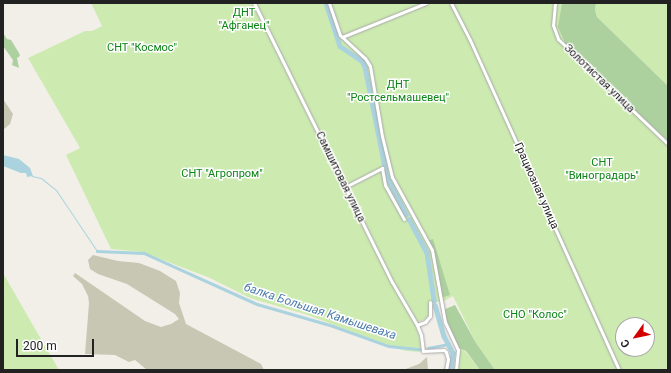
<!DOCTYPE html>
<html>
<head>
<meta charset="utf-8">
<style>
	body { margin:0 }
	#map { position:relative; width:671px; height:373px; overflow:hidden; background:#f2efe9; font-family:Roboto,sans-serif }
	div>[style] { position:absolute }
	.construction>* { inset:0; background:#c7c7b4 }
	.grass>* { inset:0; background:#cdebb0 }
	.forest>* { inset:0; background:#add19e }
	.water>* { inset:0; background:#aad3df }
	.stream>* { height:1px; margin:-0.5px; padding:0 0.5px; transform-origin:0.5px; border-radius:0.5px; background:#aad3df }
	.canal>* { height:2.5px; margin:-1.25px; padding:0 1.25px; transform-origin:1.25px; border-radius:1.25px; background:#aad3df }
	.river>* { height:4.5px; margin:-2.25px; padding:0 2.25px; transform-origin:2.25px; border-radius:2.25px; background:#aad3df }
	.roads { filter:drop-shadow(0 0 1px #a9a9a9) drop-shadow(0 0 1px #a9a9a9) }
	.street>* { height:3px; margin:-1.5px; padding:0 1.5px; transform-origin:1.5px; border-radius:1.5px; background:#fff }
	span { translate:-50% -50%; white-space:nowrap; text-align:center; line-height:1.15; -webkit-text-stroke:3px #fff; paint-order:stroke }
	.park-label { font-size:11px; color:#0c8416 }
	.street-label { font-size:11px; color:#222 }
	.water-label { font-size:12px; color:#4a7aab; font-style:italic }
	.frame { position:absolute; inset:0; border:4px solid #222; pointer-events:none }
	.north { position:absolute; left:615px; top:317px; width:40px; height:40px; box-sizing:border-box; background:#fff; border:1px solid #a7a7a7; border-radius:50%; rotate:237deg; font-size:11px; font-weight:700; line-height:16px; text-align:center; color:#222 }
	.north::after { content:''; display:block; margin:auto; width:14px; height:18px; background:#d40000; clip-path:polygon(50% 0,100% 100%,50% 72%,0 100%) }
	.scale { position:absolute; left:16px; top:339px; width:78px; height:18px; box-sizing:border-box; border:2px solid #222; border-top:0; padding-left:5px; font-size:12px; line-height:14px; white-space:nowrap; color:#222; -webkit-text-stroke:3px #fff; paint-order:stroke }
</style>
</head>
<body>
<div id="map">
	<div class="construction">
		<div style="clip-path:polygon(3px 99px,13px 114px,10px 124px,3px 130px)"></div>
		<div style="clip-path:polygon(93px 255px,118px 261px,139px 263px,160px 271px,176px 281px,180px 293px,179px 303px,186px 324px,261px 364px,264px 370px,147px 370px,135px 360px,129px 362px,115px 355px,85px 354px,89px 303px,88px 296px,82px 284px,73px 276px,75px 273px,145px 321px,161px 327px,171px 324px,179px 319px,175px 314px,127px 284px,98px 274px,90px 269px,88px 260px)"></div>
		<div style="clip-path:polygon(427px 357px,428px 370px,403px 370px,419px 364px)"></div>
	</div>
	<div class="grass">
		<div style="clip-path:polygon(91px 3px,252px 3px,373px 248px,416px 327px,421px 344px,420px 352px,407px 351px,391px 347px,308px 315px,250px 298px,210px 278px,142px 252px,111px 249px,66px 155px,80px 148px,28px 58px,85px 31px,92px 31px,102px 26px)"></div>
		<div style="clip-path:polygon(evenodd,256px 3px,562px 3px,561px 15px,566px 45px,668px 141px,668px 370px,495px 370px,476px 343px,453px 296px,444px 301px,429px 303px,429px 314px,427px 318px,418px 322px,395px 284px,256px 3px,623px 325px,647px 325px,647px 349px,623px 349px,623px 325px)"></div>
		<div style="clip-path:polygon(596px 3px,668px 3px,668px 86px,597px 17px,595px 10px)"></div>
		<div style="clip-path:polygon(3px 273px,34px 327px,59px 370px,3px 370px)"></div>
		<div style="clip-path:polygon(461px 349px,465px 351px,480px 370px,454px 370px,457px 350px)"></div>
	</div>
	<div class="forest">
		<div style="clip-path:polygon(562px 3px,596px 3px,595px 10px,597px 17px,668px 86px,668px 141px,566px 45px,558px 27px)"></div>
		<div style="clip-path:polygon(3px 33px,7px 39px,11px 40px,19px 53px,20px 56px,17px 58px,19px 68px,12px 65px,13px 60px,3px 46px)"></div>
		<div style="clip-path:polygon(433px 239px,450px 295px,441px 298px,433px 250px,428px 241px)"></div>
		<div style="clip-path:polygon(455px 305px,476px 343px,495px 370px,480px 370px,466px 351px,459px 348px,448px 327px,443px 310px)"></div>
	</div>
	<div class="water">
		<div style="clip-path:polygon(3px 155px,19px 159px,30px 168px,33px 176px,27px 177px,26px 173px,21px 173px,3px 166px)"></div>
	</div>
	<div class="stream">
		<div style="left:32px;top:176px;width:9px;rotate:13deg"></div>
		<div style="left:41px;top:178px;width:19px;rotate:39deg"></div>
		<div style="left:56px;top:190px;width:73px;rotate:56.1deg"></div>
	</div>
	<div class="canal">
		<div style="left:97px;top:251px;width:47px;rotate:2.4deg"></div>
		<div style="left:144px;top:253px;width:124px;rotate:24.3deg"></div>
		<div style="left:257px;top:304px;width:79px;rotate:16.1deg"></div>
		<div style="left:333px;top:326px;width:59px;rotate:19.7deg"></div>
		<div style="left:389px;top:346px;width:31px;rotate:6deg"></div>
		<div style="left:428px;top:348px;width:21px;rotate:-11deg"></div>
	</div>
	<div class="river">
		<div style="left:326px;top:3px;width:45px;rotate:72deg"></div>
		<div style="left:340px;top:46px;width:27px;rotate:34deg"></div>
		<div style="left:362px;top:61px;width:7px;rotate:63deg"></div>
		<div style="left:365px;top:67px;width:112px;rotate:78.7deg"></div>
		<div style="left:387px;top:177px;width:42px;rotate:62.8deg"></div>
		<div style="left:409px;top:219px;width:38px;rotate:62deg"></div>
		<div style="left:427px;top:253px;width:48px;rotate:81.5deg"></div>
		<div style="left:435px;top:305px;width:32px;rotate:74deg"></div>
		<div style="left:444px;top:336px;width:19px;rotate:62deg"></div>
		<div style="left:453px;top:353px;width:17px;rotate:97deg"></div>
	</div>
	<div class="roads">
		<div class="street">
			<div style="left:254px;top:3px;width:311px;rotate:63.7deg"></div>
			<div style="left:392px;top:282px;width:50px;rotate:59.8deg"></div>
			<div style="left:417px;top:325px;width:11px;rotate:68deg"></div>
			<div style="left:421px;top:335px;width:16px;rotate:83deg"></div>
			<div style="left:423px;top:351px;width:21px;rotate:-3deg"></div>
			<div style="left:444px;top:350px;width:3px;rotate:45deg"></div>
			<div style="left:446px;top:352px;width:7px;rotate:74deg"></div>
			<div style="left:448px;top:359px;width:11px;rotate:100deg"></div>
			<div style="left:329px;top:3px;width:34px;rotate:71deg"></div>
			<div style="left:340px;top:35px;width:34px;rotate:43deg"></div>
			<div style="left:365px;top:58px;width:9px;rotate:58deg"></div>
			<div style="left:370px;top:66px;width:71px;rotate:80.3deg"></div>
			<div style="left:382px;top:136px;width:42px;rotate:76.3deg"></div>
			<div style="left:392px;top:177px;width:83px;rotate:61.3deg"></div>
			<div style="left:432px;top:250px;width:73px;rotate:79.8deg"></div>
			<div style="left:445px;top:322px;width:31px;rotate:65deg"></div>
			<div style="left:458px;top:350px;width:20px;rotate:96deg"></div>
			<div style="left:451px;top:3px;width:42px;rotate:62.8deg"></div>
			<div style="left:470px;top:40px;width:362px;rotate:65.7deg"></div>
			<div style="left:555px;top:3px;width:22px;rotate:95deg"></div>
			<div style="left:553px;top:25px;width:15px;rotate:70deg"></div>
			<div style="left:558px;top:39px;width:152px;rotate:43.7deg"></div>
			<div style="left:342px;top:37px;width:91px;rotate:-22deg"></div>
			<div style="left:345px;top:187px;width:42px;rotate:-27.2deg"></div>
			<div style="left:382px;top:168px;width:17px;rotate:80deg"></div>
			<div style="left:385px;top:185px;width:39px;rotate:61deg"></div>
			<div style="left:417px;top:325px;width:9px;rotate:-21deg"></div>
			<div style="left:425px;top:322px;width:8px;rotate:-50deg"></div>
			<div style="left:430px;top:316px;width:14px;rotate:-90deg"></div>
		</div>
	</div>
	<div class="park-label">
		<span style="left:244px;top:20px">ДНТ<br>"Афганец"</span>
		<span style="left:142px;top:48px">СНТ "Космос"</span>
		<span style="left:398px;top:92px">ДНТ<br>"Ростсельмашевец"</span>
		<span style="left:602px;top:170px">СНТ<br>"Виноградарь"</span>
		<span style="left:222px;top:174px">СНТ "Агропром"</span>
		<span style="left:535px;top:315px">СНО "Колос"</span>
	</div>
	<div class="street-label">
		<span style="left:599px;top:79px;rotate:44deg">Золотистая улица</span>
		<span style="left:340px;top:177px;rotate:64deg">Самшитовая улица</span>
		<span style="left:536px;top:186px;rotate:66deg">Грациозная улица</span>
	</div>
	<div class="water-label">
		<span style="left:320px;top:312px;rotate:18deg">балка Большая Камышеваха</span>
	</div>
	<div class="frame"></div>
	<div class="north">С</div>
	<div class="scale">200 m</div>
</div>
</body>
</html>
